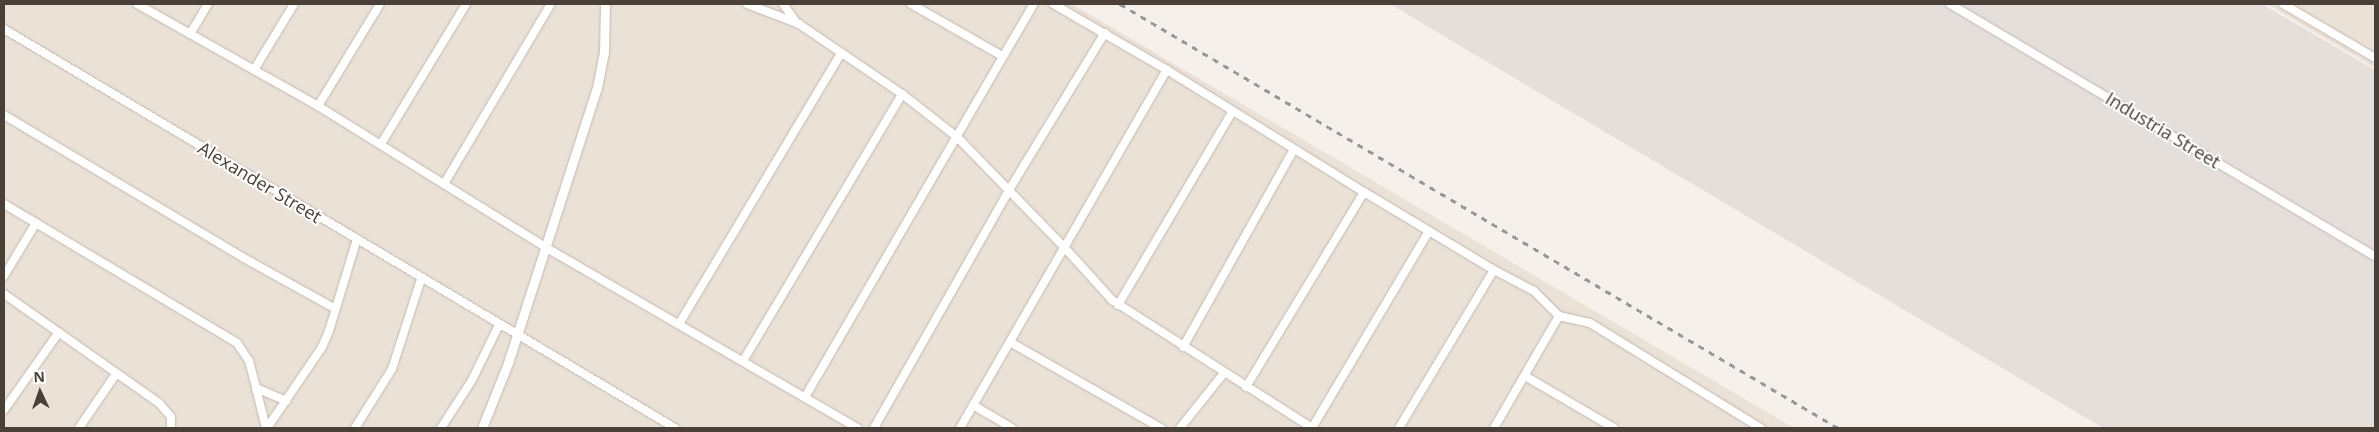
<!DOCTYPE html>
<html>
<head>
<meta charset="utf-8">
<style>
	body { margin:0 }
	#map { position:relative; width:2379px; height:432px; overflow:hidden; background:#f6f0ea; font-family:"Open Sans",sans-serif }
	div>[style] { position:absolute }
	.residential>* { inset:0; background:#eae1d7 }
	.industrial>* { inset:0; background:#e5dfdb }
	.roads { filter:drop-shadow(0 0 1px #c5b9ae) drop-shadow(0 0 1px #c5b9ae) }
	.minor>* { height:8px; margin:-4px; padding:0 4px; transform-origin:4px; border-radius:4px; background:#fff }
	.tertiary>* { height:9px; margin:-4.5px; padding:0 4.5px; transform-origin:4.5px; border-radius:4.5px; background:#fff }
	.rail>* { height:2.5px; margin-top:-1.25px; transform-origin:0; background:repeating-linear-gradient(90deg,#999 0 6px,transparent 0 12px) }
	span { translate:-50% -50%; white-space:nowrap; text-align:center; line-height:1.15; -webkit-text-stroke:4px #fff; paint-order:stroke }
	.street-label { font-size:18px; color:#4a4037 }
	.frame { position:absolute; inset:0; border:5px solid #4a4037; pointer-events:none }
	.north { position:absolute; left:15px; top:367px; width:50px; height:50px; -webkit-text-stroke:4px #fff; paint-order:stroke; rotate:357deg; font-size:14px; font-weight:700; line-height:20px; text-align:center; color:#4a4037 }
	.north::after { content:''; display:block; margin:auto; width:18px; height:22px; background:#4a4037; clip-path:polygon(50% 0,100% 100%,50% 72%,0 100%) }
</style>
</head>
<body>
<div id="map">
	<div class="residential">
		<div style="clip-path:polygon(4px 4px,1072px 4px,1794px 428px,4px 428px)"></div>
		<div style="clip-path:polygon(2267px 4px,2375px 4px,2375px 68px)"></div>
	</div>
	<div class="industrial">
		<div style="clip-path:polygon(1390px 4px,2262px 4px,2375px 70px,2375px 428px,2103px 428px)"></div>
	</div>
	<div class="roads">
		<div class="minor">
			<div style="left:137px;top:4px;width:208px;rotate:29.4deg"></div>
			<div style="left:318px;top:106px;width:267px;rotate:31.8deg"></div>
			<div style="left:545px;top:247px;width:361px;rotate:30.1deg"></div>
			<div style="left:747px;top:4px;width:56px;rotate:21deg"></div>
			<div style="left:799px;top:24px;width:125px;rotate:34.2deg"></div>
			<div style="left:902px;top:94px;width:70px;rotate:38deg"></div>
			<div style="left:957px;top:137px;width:153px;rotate:45.8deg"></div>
			<div style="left:1064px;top:247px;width:72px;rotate:47.8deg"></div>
			<div style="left:1112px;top:300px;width:237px;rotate:32.6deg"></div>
			<div style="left:783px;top:4px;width:24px;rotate:54deg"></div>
			<div style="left:911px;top:4px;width:105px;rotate:29.7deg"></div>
			<div style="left:1950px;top:4px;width:494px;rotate:30.7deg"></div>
			<div style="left:2283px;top:4px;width:107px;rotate:30.4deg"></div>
			<div style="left:4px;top:29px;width:781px;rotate:30.74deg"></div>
			<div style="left:190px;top:34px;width:35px;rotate:-59deg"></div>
			<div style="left:254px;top:70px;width:77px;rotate:-58.8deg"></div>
			<div style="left:1167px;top:70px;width:232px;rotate:31.8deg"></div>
			<div style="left:1364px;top:192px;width:152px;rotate:31deg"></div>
			<div style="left:1494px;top:270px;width:45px;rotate:27.7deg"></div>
			<div style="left:1534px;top:291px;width:35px;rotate:45deg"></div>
			<div style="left:1559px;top:316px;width:32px;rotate:13deg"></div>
			<div style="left:1590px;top:323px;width:201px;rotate:31.6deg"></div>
			<div style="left:318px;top:106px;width:119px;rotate:-58.7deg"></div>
			<div style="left:4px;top:115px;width:277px;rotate:30.8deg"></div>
			<div style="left:242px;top:257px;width:107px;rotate:29deg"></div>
			<div style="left:381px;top:144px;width:164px;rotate:-58.7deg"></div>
			<div style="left:444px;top:184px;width:209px;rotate:-59.3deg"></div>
			<div style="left:4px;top:204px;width:271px;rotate:30.8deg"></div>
			<div style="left:237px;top:343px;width:22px;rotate:56deg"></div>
			<div style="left:249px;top:361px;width:28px;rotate:75deg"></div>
			<div style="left:4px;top:276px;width:62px;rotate:-58.9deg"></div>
			<div style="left:4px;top:294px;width:189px;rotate:35.1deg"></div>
			<div style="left:159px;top:403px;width:18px;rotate:49deg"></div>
			<div style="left:171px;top:417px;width:11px;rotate:90deg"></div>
			<div style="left:1118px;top:305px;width:224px;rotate:-59.4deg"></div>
			<div style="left:679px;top:324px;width:316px;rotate:-59.1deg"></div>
			<div style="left:1010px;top:342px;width:174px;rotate:29.7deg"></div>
			<div style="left:1183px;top:347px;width:227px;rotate:-60.7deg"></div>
			<div style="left:743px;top:361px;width:311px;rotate:-59.2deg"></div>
			<div style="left:1525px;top:376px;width:103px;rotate:30.3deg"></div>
			<div style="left:1246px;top:387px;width:228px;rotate:-58.8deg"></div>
			<div style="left:805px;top:397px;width:455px;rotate:-59.8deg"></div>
			<div style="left:973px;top:405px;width:45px;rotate:30.5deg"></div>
			<div style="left:4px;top:410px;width:95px;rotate:-54.8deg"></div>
			<div style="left:79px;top:428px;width:65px;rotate:-55.6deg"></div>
			<div style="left:266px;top:428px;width:41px;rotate:-104deg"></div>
			<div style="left:256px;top:388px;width:33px;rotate:23deg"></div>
			<div style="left:267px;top:428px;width:98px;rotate:-55.8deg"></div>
			<div style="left:322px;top:347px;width:17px;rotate:-66deg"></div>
			<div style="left:329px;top:331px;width:96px;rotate:-73.1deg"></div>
			<div style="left:355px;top:428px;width:70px;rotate:-57.9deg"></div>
			<div style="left:392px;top:369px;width:95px;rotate:-72.1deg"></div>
			<div style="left:441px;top:428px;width:57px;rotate:-57.1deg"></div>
			<div style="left:472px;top:380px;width:61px;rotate:-63.9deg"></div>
			<div style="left:874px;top:428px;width:274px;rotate:-60.4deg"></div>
			<div style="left:1009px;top:190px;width:184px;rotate:-58.6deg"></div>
			<div style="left:960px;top:428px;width:414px;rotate:-60deg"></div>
			<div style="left:1167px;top:70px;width:132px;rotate:-149.9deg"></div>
			<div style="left:1180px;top:428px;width:70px;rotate:-51.3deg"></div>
			<div style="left:1312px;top:428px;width:229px;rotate:-59.3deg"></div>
			<div style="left:1399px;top:428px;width:184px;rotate:-59deg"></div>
			<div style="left:1494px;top:428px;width:129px;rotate:-59.9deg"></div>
		</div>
		<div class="tertiary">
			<div style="left:482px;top:428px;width:70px;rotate:-68.2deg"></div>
			<div style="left:508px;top:363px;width:289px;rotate:-72.1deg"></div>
			<div style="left:597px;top:88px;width:37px;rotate:-79deg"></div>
			<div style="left:604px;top:52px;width:48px;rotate:-88.8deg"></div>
		</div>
	</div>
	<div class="rail">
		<div style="left:1120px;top:4px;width:834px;rotate:30.56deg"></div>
	</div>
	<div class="street-label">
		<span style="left:2163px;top:130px;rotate:31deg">Industria Street</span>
		<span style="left:260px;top:182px;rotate:31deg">Alexander Street</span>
	</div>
	<div class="frame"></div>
	<div class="north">N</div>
</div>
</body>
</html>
